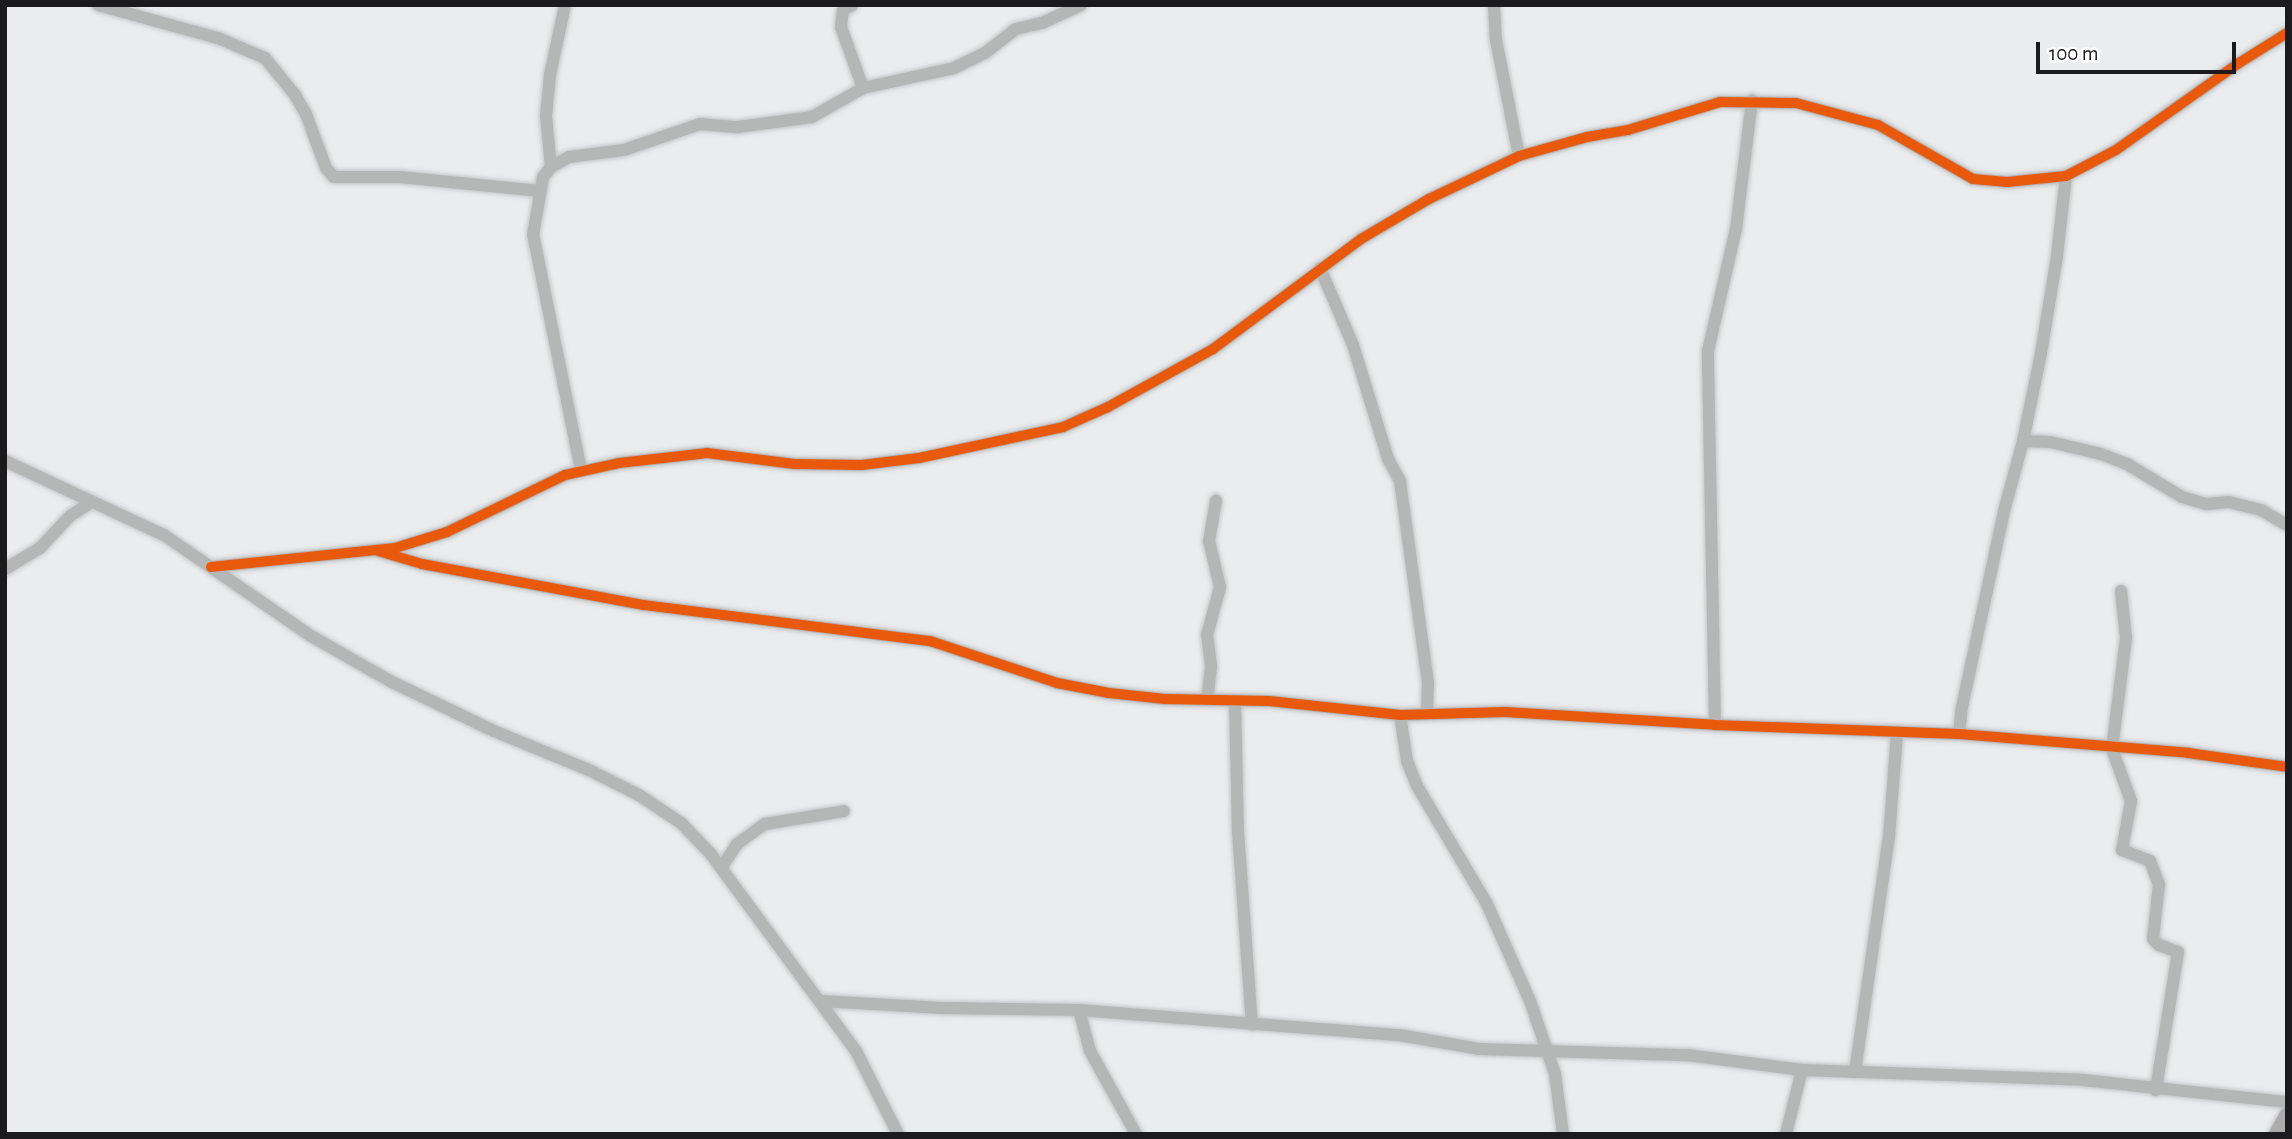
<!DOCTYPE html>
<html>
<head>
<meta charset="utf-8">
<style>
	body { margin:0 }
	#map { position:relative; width:2292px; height:1139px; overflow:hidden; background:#eaecee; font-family:"Alegreya Sans",sans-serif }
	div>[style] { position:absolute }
	.roads { filter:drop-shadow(0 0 2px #c6c6c8) drop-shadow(0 0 2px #c6c6c8) }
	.street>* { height:12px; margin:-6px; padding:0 6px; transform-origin:6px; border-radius:6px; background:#b5b6b6 }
	.secondary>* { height:16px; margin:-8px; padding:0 8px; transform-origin:8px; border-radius:8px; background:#ababac }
	.cycleway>* { height:10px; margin:-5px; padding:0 5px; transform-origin:5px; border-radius:5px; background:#e8590c }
	span { translate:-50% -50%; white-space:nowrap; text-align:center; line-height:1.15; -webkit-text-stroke:7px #fff; paint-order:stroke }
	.frame { position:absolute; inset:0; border:7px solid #1b1b1d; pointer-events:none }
	.scale { position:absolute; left:2036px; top:42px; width:200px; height:32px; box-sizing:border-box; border:4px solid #1b1b1d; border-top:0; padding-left:9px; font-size:21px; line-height:24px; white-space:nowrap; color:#1b1b1d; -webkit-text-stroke:5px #fff; paint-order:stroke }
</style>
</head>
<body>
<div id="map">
	<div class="roads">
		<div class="street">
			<div style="left:98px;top:5px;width:124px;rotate:15.4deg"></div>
			<div style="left:218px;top:38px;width:51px;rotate:23.1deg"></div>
			<div style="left:265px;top:58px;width:48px;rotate:51deg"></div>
			<div style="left:295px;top:95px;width:22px;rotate:60deg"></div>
			<div style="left:306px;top:114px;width:58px;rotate:69.7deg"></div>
			<div style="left:326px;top:168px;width:12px;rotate:48deg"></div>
			<div style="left:334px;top:177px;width:66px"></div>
			<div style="left:400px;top:177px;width:141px;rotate:5.7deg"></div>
			<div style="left:852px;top:5px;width:10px;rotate:151deg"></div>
			<div style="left:843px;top:10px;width:17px;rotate:97deg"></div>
			<div style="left:841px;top:27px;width:65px;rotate:70.2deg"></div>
			<div style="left:1494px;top:5px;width:35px;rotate:87deg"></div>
			<div style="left:1496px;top:40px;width:118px;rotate:78.8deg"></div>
			<div style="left:551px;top:167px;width:51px;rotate:-95.6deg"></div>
			<div style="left:546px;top:116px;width:41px;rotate:-84.4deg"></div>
			<div style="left:550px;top:75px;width:72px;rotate:-77.9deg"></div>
			<div style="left:1320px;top:268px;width:84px;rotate:66.8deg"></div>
			<div style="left:1353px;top:345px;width:119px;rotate:72.9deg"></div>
			<div style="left:1388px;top:459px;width:25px;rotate:61deg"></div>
			<div style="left:1400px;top:481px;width:203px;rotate:82.1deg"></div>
			<div style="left:1428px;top:682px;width:30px;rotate:92deg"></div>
			<div style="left:2023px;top:441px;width:27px;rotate:2deg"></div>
			<div style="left:2050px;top:442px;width:52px;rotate:13.2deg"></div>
			<div style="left:2101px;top:454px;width:28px;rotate:21deg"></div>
			<div style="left:2127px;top:464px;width:64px;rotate:31deg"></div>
			<div style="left:2182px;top:497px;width:26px;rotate:16deg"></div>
			<div style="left:2207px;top:504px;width:22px;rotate:-5deg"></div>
			<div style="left:2229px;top:502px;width:33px;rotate:14deg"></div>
			<div style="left:2261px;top:510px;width:30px;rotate:30deg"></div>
			<div style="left:5px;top:461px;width:175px;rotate:25deg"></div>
			<div style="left:164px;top:535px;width:178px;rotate:34.5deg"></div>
			<div style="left:311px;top:636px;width:93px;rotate:29.6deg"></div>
			<div style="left:392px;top:682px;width:113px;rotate:25.7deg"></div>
			<div style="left:494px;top:731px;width:103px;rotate:22.3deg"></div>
			<div style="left:589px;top:770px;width:56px;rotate:26.6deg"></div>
			<div style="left:639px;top:795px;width:50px;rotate:33.7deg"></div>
			<div style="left:681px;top:823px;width:42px;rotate:46deg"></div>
			<div style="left:710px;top:853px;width:246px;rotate:53.6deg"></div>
			<div style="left:856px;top:1051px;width:93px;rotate:63.2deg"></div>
			<div style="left:581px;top:470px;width:240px;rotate:-101.5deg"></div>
			<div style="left:533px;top:235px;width:59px;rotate:-80.2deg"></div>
			<div style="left:543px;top:177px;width:13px;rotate:-51deg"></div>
			<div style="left:551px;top:167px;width:21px;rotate:-29deg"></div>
			<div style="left:569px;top:157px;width:55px;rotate:-7.3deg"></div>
			<div style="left:624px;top:150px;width:80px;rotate:-18.9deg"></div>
			<div style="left:700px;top:124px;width:38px;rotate:5deg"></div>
			<div style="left:738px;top:127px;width:75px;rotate:-7.7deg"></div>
			<div style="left:812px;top:117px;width:59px;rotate:-29.6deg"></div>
			<div style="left:863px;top:88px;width:93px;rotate:-12.4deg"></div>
			<div style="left:954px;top:68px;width:34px;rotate:-26deg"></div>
			<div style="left:985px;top:53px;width:39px;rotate:-38deg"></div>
			<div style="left:1016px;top:29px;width:27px;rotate:-13deg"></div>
			<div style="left:1042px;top:23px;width:43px;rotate:-24.8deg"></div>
			<div style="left:378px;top:551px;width:46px;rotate:16.5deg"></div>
			<div style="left:422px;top:564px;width:226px;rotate:10.5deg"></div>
			<div style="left:644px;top:605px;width:288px;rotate:7.2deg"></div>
			<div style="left:930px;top:641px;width:134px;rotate:18.3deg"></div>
			<div style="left:1057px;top:683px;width:53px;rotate:10.9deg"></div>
			<div style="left:1109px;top:693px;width:56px;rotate:6.1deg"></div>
			<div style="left:1165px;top:699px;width:104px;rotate:1.1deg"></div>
			<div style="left:1269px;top:701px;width:132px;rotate:6.1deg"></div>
			<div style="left:1400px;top:715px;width:105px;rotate:-1.6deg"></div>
			<div style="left:1505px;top:712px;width:210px;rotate:3.5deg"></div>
			<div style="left:1715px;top:725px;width:244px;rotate:2.1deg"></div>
			<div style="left:1959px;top:734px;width:230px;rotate:4.7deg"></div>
			<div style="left:2188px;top:753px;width:100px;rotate:8deg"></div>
			<div style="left:211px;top:567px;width:185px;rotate:-5.9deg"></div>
			<div style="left:395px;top:548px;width:54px;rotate:-17.1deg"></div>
			<div style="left:447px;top:532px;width:131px;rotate:-25.8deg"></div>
			<div style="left:565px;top:475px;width:55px;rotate:-12.5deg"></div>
			<div style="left:619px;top:463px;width:89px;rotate:-6.5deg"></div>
			<div style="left:707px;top:453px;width:88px;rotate:7.2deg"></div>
			<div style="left:794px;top:464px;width:68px;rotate:0.8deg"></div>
			<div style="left:862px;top:465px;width:57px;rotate:-7deg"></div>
			<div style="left:919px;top:458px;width:147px;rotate:-12.1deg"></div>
			<div style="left:1063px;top:427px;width:49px;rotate:-24deg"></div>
			<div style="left:1108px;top:407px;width:120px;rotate:-28.9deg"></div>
			<div style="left:1213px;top:349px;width:184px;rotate:-36.6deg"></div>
			<div style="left:1361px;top:239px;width:79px;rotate:-30.5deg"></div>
			<div style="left:1429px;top:199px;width:100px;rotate:-25.5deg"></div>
			<div style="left:1519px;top:156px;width:71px;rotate:-15.6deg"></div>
			<div style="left:1587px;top:137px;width:42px;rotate:-9.7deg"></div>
			<div style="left:1628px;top:130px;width:96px;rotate:-16.9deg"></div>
			<div style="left:1720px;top:102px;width:76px;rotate:0.8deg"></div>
			<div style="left:1796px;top:103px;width:85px;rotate:15deg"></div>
			<div style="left:1878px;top:125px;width:109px;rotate:29.6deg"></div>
			<div style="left:1973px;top:179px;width:34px;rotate:5deg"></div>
			<div style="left:2007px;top:182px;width:59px;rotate:-5.8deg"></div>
			<div style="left:2066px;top:176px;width:56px;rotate:-27.5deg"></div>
			<div style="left:2116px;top:150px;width:151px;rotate:-35.3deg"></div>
			<div style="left:2239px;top:63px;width:57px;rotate:-32deg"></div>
			<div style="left:5px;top:569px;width:41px;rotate:-31deg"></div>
			<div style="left:40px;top:548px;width:44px;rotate:-46.8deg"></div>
			<div style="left:70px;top:516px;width:24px;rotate:-33deg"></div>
			<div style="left:2121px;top:591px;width:47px;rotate:83.9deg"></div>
			<div style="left:2126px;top:638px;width:112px;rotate:97.2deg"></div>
			<div style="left:2112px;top:749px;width:55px;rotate:69.9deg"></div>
			<div style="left:2131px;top:801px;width:50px;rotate:100.4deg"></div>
			<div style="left:2122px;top:850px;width:30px;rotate:21deg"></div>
			<div style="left:2150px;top:861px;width:25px;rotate:69deg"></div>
			<div style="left:2159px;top:884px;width:55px;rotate:96.2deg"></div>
			<div style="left:2153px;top:939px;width:8px;rotate:45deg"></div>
			<div style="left:2159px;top:945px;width:20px;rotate:20deg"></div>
			<div style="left:2178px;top:952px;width:140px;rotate:99.1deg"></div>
			<div style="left:1207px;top:700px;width:34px;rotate:-83deg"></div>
			<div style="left:1211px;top:666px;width:31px;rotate:-97deg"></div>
			<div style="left:1207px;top:635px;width:50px;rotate:-74.8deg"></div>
			<div style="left:1220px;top:587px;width:47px;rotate:-103.4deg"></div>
			<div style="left:1209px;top:541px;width:41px;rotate:-80.1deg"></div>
			<div style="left:1235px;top:701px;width:130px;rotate:88.7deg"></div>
			<div style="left:1238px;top:831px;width:194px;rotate:85.9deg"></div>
			<div style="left:1400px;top:715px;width:47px;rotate:81.3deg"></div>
			<div style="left:1407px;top:761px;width:27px;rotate:68deg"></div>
			<div style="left:1417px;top:786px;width:137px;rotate:59.3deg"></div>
			<div style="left:1487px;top:904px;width:106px;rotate:66.1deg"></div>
			<div style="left:1530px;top:1001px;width:77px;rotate:71.1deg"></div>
			<div style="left:1555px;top:1074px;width:61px;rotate:82.4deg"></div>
			<div style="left:1715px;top:725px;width:374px;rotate:-91.1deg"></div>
			<div style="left:1708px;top:351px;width:125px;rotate:-77.1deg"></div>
			<div style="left:1736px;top:229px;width:130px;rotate:-82.9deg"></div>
			<div style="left:1959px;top:734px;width:27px;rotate:-84deg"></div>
			<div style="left:1962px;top:707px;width:200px;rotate:-77.9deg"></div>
			<div style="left:2004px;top:511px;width:73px;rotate:-74.8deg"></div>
			<div style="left:2023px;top:441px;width:90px;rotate:-78.4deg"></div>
			<div style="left:2041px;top:353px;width:98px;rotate:-80.6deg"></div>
			<div style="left:2057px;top:256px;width:81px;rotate:-83.6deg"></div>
			<div style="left:721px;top:868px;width:29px;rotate:-56deg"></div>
			<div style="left:737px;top:844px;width:34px;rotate:-36deg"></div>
			<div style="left:765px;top:824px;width:80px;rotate:-9.3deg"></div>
			<div style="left:821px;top:1001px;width:121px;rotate:3.3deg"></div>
			<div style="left:942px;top:1008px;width:137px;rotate:0.8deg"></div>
			<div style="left:1079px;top:1010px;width:321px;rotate:4.5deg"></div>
			<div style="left:1399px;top:1035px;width:81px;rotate:9.9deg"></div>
			<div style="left:1479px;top:1049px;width:208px;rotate:1.7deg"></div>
			<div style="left:1687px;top:1055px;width:116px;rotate:7.4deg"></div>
			<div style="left:1802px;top:1070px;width:281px;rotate:2deg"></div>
			<div style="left:2083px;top:1080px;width:205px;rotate:6.2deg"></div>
			<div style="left:1079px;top:1010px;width:42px;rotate:75deg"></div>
			<div style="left:1090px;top:1051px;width:95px;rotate:61deg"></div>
			<div style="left:1855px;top:1072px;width:237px;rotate:-81.8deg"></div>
			<div style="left:1889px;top:837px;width:105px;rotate:-85.6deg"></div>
			<div style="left:1786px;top:1134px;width:66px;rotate:-76deg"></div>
		</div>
		<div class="secondary">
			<div style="left:2277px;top:1134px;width:21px;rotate:-61deg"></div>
		</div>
	</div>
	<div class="cycleway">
		<div style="left:378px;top:551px;width:46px;rotate:16.5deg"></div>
		<div style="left:422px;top:564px;width:226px;rotate:10.5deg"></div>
		<div style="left:644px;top:605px;width:288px;rotate:7.2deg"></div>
		<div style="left:930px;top:641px;width:134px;rotate:18.3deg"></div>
		<div style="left:1057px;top:683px;width:53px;rotate:10.9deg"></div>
		<div style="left:1109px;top:693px;width:56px;rotate:6.1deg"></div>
		<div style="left:1165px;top:699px;width:104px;rotate:1.1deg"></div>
		<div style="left:1269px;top:701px;width:132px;rotate:6.1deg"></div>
		<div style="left:1400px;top:715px;width:105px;rotate:-1.6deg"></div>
		<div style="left:1505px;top:712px;width:210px;rotate:3.5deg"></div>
		<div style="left:1715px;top:725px;width:244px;rotate:2.1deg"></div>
		<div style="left:1959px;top:734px;width:230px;rotate:4.7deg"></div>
		<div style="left:2188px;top:753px;width:100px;rotate:8deg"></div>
		<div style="left:211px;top:567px;width:185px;rotate:-5.9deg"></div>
		<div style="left:395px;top:548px;width:54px;rotate:-17.1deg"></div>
		<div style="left:447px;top:532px;width:131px;rotate:-25.8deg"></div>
		<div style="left:565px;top:475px;width:55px;rotate:-12.5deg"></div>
		<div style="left:619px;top:463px;width:89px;rotate:-6.5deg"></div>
		<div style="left:707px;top:453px;width:88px;rotate:7.2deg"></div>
		<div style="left:794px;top:464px;width:68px;rotate:0.8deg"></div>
		<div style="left:862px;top:465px;width:57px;rotate:-7deg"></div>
		<div style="left:919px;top:458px;width:147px;rotate:-12.1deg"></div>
		<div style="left:1063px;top:427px;width:49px;rotate:-24deg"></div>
		<div style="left:1108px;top:407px;width:120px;rotate:-28.9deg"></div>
		<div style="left:1213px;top:349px;width:184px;rotate:-36.6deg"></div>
		<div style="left:1361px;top:239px;width:79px;rotate:-30.5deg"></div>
		<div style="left:1429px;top:199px;width:100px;rotate:-25.5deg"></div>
		<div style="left:1519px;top:156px;width:71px;rotate:-15.6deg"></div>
		<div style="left:1587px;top:137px;width:42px;rotate:-9.7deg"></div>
		<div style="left:1628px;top:130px;width:96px;rotate:-16.9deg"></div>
		<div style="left:1720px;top:102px;width:76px;rotate:0.8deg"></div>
		<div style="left:1796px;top:103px;width:85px;rotate:15deg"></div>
		<div style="left:1878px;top:125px;width:109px;rotate:29.6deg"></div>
		<div style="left:1973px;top:179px;width:34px;rotate:5deg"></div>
		<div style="left:2007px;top:182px;width:59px;rotate:-5.8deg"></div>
		<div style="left:2066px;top:176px;width:56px;rotate:-27.5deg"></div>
		<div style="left:2116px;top:150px;width:151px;rotate:-35.3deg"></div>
		<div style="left:2239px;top:63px;width:57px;rotate:-32deg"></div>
	</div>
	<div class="frame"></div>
	<div class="scale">100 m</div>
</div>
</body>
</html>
